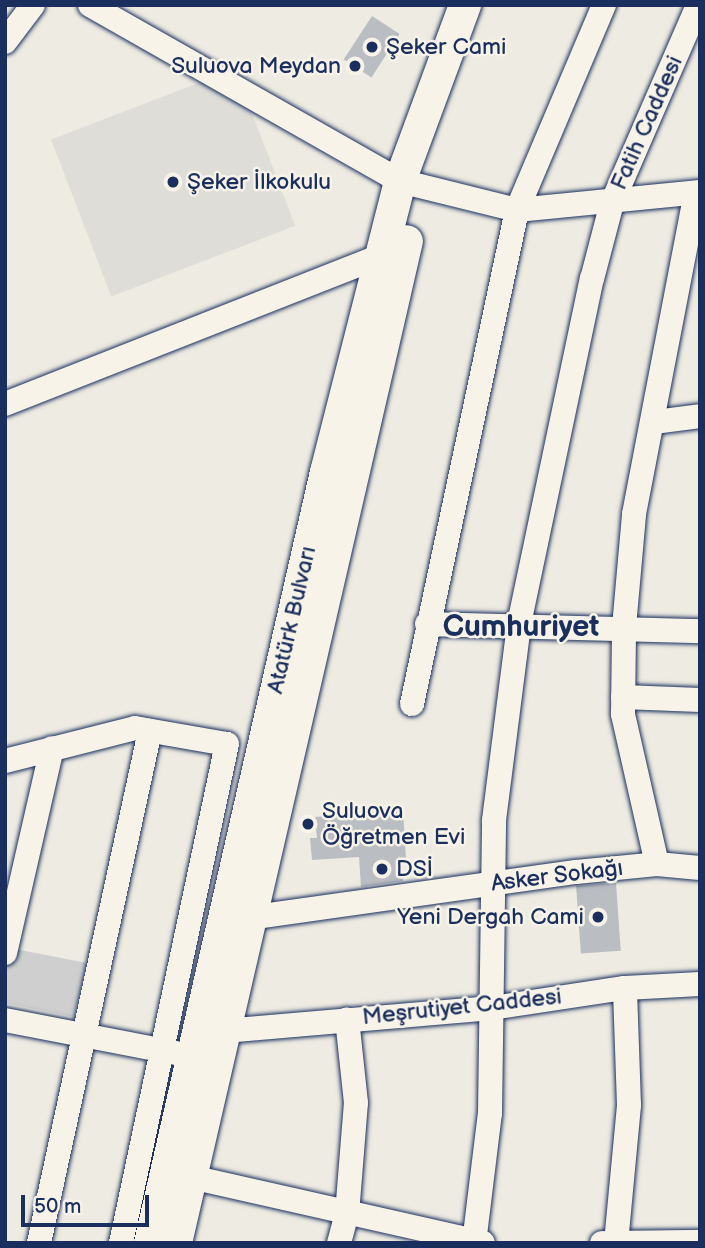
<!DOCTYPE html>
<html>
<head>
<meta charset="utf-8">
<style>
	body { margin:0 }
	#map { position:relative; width:705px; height:1248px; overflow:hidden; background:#eeebe2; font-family:"Balsamiq Sans",sans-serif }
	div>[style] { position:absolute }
	.built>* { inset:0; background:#deddd8; transform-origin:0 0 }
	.green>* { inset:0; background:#cfcfcf }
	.building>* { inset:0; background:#babdc2; transform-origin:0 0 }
	.roads { filter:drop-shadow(0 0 2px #1b2f5e) drop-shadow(0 0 2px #1b2f5e) }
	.minor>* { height:24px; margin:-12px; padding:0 12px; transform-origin:12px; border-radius:12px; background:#f7f3e8 }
	.major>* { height:32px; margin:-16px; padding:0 16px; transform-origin:16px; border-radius:16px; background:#f7f3e8 }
	.dots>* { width:19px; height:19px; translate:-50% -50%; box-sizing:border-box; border:4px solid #f7f3e8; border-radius:50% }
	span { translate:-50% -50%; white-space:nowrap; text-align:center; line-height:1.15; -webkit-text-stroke:5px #f7f3e8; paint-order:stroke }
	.poi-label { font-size:23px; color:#1b2f5e }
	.left { translate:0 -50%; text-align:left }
	.right { translate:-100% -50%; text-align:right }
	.street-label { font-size:23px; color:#1b2f5e }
	.district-label { font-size:30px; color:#1b2f5e; font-weight:700 }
	.frame { position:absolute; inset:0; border:7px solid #1b2f5e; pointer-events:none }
	.scale { position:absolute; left:21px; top:1195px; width:128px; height:32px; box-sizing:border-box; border:4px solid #1b2f5e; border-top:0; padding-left:9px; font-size:21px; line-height:24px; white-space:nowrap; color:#1b2f5e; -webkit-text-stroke:5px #f7f3e8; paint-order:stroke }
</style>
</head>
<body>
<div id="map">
	<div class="built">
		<div style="left:235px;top:69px;width:168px;height:197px;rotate:69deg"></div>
	</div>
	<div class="green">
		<div style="clip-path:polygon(5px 947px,87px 963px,74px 1017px,5px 1003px)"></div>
	</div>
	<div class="building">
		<div style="left:372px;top:16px;width:33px;height:52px;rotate:33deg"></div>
		<div style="clip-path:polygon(403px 810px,406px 859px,401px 859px,403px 881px,361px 887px,359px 857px,312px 860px,310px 838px,317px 838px,315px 817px)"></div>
		<div style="left:616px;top:883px;width:68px;height:40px;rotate:86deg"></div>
	</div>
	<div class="roads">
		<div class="minor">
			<div style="left:90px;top:5px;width:356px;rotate:29.6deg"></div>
			<div style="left:400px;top:181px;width:121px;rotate:13.9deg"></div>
			<div style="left:517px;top:210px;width:184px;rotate:-5.6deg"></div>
			<div style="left:5px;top:42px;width:46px;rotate:-52.9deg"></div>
			<div style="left:5px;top:404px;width:404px;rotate:-21.5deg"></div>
			<div style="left:654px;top:422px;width:46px;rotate:-7.4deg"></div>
			<div style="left:427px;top:624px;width:273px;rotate:1.5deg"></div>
			<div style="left:623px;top:697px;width:77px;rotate:2.2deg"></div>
			<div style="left:412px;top:704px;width:505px;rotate:-78deg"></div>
			<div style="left:517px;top:210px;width:223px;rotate:-67deg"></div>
			<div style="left:5px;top:761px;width:134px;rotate:-14.2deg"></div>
			<div style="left:135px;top:728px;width:93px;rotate:9.9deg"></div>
			<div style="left:227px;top:744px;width:510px;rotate:101.99deg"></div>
			<div style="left:657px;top:864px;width:154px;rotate:-102.8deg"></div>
			<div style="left:623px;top:714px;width:87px;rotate:-89.3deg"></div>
			<div style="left:624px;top:627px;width:113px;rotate:-84.9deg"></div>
			<div style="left:634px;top:514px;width:327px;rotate:-79.1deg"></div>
			<div style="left:248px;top:918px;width:331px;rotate:-8deg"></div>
			<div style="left:576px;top:872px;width:81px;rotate:-5.6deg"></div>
			<div style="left:657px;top:864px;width:43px;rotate:5.3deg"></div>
			<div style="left:5px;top:953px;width:210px;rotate:-77.1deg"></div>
			<div style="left:5px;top:1020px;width:174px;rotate:10.9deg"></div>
			<div style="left:224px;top:1031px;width:269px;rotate:-4.9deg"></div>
			<div style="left:492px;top:1008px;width:134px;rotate:-8.6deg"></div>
			<div style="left:625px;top:988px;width:75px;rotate:-3.1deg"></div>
			<div style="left:191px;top:1177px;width:299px;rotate:12.7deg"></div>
			<div style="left:39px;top:1243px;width:524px;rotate:-77.77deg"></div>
			<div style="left:339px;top:1243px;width:30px;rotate:-75deg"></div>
			<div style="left:347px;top:1214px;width:111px;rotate:-85.4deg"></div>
			<div style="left:356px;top:1103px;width:84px;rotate:-96.1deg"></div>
			<div style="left:474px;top:1243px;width:131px;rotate:-83deg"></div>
			<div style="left:490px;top:1113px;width:293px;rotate:-89.2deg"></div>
			<div style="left:494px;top:820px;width:198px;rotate:-82.7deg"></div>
			<div style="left:519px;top:624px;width:353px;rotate:-78.1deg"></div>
			<div style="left:592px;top:279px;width:79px;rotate:-75.3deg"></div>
			<div style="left:612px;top:203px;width:216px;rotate:-66.5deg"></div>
			<div style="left:602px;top:1243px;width:98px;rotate:-0.6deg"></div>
			<div style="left:616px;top:1243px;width:139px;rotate:-84.6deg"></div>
			<div style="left:629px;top:1105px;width:117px;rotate:-92deg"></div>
		</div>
		<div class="major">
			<div style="left:150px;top:1243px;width:791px;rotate:-77.14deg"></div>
			<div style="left:326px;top:472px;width:300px;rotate:-75.7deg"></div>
			<div style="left:400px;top:181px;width:188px;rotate:-69.7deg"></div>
			<div style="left:176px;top:1243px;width:1028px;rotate:-77.02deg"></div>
		</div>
	</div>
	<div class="dots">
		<div style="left:372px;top:47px;background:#1b2f5e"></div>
		<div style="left:355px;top:66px;background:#1b2f5e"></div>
		<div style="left:173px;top:182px;background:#1b2f5e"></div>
		<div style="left:308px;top:824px;background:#1b2f5e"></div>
		<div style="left:382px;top:869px;background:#1b2f5e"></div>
		<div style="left:598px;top:917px;background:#1b2f5e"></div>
	</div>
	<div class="poi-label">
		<span class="left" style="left:386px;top:47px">Şeker Cami</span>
		<span class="right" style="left:341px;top:66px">Suluova Meydan</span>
		<span class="left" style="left:187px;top:182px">Şeker İlkokulu</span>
		<span class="left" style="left:322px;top:824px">Suluova<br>Öğretmen Evi</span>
		<span class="left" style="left:396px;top:869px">DSİ</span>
		<span class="right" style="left:584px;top:917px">Yeni Dergah Cami</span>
	</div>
	<div class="street-label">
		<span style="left:647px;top:123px;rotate:-66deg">Fatih Caddesi</span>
		<span style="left:292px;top:620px;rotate:-77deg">Atatürk Bulvarı</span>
		<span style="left:557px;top:876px;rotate:-7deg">Asker Sokağı</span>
		<span style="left:462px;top:1007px;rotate:-6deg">Meşrutiyet Caddesi</span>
	</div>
	<div class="district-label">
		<span style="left:521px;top:627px">Cumhuriyet</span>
	</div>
	<div class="frame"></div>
	<div class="scale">50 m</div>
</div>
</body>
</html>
